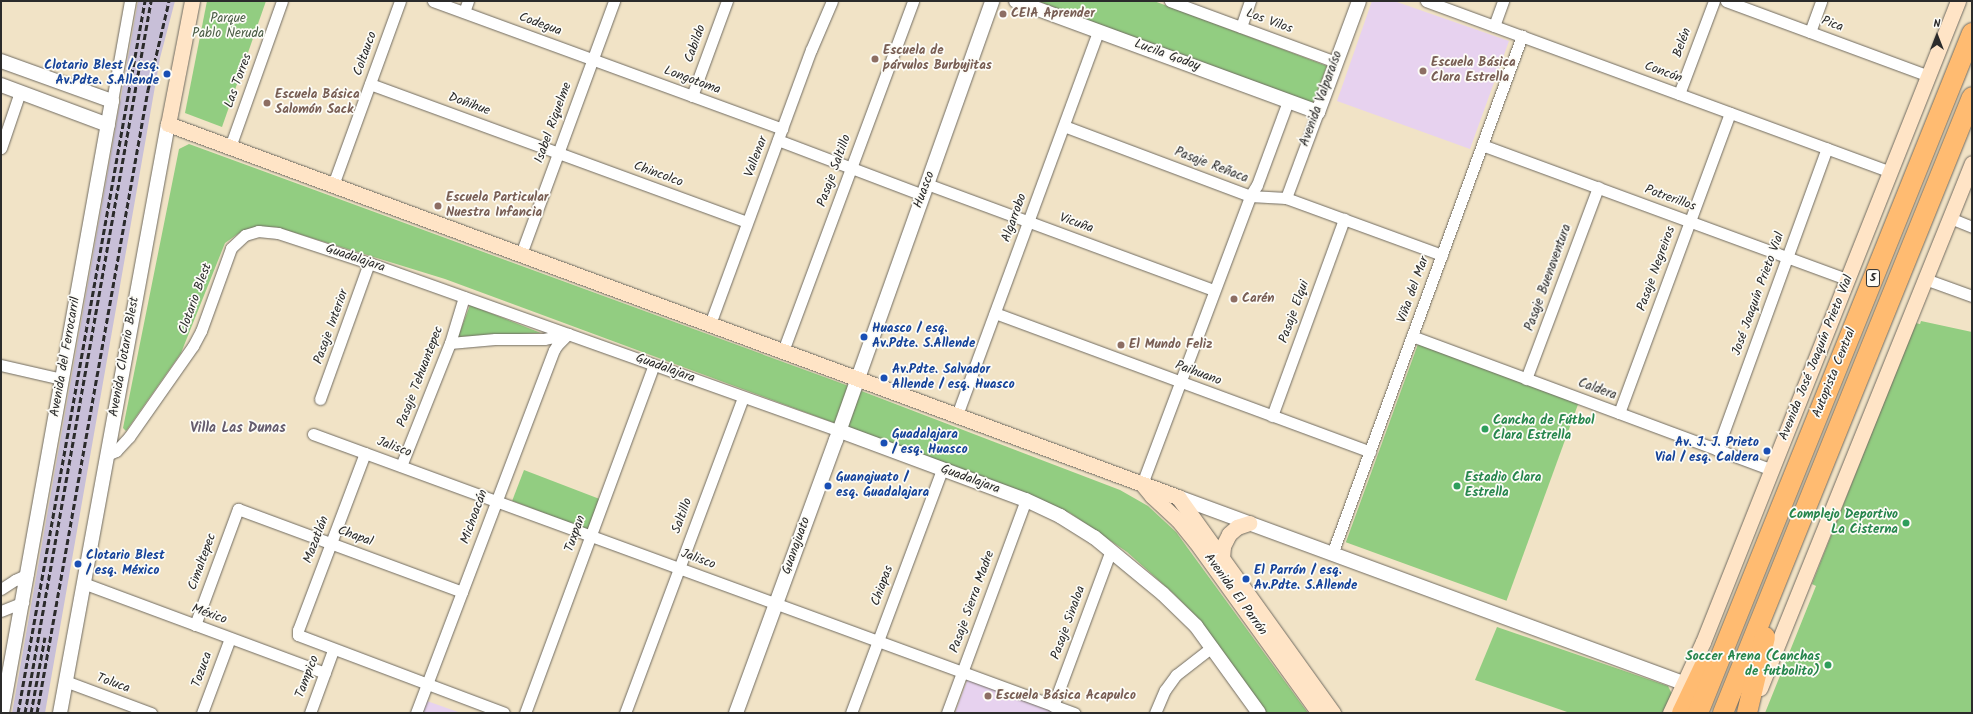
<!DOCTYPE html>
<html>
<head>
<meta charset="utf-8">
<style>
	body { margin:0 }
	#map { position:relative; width:1973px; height:714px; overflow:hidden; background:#f1e3c6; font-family:Kalam,sans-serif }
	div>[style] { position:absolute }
	.built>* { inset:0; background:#e7d2ef }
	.industrial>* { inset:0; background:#c8bfd8 }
	.green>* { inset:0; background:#92cd81; transform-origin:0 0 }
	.roads { filter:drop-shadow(0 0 1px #706b61) drop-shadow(0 0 1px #706b61) }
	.minor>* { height:11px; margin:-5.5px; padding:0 5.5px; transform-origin:5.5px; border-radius:5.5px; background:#fff }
	.tertiary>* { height:14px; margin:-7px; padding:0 7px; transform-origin:7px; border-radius:7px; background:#fff }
	.secondary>* { height:15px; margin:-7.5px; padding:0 7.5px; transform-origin:7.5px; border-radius:7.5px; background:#ffe4c6 }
	.motorway>* { height:20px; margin:-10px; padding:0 10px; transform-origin:10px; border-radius:10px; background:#ffbb71 }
	.rail>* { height:3px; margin-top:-1.5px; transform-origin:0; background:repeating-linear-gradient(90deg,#2b2b2b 0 6px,transparent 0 9px) }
	.dots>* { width:11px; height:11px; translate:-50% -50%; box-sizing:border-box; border:2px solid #fdfcf7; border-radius:50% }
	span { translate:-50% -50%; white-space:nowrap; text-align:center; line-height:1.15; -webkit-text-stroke:3.5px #fdfcf7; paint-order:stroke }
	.shield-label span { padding:1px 3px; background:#fdfcf7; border:1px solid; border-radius:3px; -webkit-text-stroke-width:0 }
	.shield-label { font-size:12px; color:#2b2b2b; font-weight:700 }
	.education-label { font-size:13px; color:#785e54; font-weight:700 }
	.left { translate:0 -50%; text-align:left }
	.park-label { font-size:13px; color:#4a5c45 }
	.street-label { font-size:13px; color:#2b2b2b }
	.transit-label { font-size:13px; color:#164399; font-weight:700 }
	.right { translate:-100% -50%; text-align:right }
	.leisure-label { font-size:13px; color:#27864d; font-weight:700 }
	.neighbourhood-label { font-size:14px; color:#655c6d; font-weight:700 }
	.frame { position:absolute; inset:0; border:2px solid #2b2b2b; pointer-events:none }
	.north { position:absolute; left:1917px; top:16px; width:40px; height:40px; -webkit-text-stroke:3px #fdfcf7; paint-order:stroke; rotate:0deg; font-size:11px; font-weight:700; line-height:16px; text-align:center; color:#2b2b2b }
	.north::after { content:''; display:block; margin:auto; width:14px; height:18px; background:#2b2b2b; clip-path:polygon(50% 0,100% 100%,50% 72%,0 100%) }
</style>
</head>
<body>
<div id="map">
	<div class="built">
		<div style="clip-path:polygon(1372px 1px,1394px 1px,1509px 41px,1470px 149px,1337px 101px)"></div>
		<div style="clip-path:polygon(968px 678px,1062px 713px,955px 713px)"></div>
		<div style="clip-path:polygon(427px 701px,461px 713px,423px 713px)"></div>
	</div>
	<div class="industrial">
		<div style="clip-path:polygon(138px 1px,175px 1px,160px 58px,45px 713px,12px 713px)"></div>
	</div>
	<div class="green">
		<div style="clip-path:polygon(207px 1px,266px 1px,222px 127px,185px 113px)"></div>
		<div style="clip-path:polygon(1037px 1px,1154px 1px,1327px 66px,1312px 105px)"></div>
		<div style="clip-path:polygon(189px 144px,838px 382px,1120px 490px,1148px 506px,1176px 532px,1308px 713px,1266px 713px,1221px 649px,1196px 616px,1173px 593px,1127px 552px,1070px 513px,1029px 495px,445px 279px,276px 227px,259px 227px,242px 231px,225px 243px,181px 353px,126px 431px,123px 428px,179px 149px)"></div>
		<div style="clip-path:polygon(470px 305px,541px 333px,458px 337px)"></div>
		<div style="clip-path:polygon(1921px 321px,1972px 332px,1972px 713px,1765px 713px,1816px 586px,1812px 584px,1915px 323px,1920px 324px)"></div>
		<div style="left:1418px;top:344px;width:171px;height:211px;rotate:20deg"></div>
		<div style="left:524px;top:470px;width:81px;height:33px;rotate:21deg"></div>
		<div style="clip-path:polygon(1497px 627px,1668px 686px,1673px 696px,1666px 713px,1570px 713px,1475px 680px)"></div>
	</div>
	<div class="roads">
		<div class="minor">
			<div style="left:433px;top:1px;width:372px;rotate:20.1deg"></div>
			<div style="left:1170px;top:1px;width:177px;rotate:20.2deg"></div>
			<div style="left:1426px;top:1px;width:495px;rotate:20.2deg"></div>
			<div style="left:1726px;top:1px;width:216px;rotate:20.3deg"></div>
			<div style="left:464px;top:12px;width:12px;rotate:-70deg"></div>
			<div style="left:1494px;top:26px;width:27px;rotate:-70deg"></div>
			<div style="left:1241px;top:27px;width:28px;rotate:-71deg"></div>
			<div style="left:1810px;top:32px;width:33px;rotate:-70deg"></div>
			<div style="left:370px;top:84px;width:401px;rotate:20.1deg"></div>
			<div style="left:1679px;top:94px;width:99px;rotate:-69.4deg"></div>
			<div style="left:692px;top:96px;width:101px;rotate:-69.8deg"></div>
			<div style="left:112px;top:101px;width:102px;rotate:-79.8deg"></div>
			<div style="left:1064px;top:126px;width:199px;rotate:20.6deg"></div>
			<div style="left:1250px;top:196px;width:36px;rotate:3deg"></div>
			<div style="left:1286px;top:198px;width:166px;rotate:20.1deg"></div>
			<div style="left:778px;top:140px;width:155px;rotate:20.8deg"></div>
			<div style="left:1482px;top:145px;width:390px;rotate:20.2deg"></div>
			<div style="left:230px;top:147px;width:155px;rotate:-70.4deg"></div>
			<div style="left:1px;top:148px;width:59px;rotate:-71.3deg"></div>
			<div style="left:927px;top:184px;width:306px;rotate:20.3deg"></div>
			<div style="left:333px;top:185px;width:196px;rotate:-70deg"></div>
			<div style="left:1286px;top:198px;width:92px;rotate:-69.6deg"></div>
			<div style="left:1950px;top:218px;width:24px;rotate:22deg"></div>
			<div style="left:521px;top:254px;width:270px;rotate:-69.8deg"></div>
			<div style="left:1925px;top:279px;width:50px;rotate:19.9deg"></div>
			<div style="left:995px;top:313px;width:400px;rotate:20.3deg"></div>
			<div style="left:710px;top:324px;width:292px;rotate:-69.8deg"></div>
			<div style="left:811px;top:50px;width:53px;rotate:-66.8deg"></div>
			<div style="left:1412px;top:336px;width:384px;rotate:20.4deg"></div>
			<div style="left:450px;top:343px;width:45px;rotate:-5.1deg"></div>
			<div style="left:495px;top:339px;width:49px"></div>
			<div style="left:544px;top:339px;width:24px;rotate:-12deg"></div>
			<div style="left:783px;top:351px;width:373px;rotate:-69.6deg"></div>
			<div style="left:1px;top:365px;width:63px;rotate:12.9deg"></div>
			<div style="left:1526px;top:379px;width:205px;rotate:-69.4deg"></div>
			<div style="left:320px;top:399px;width:145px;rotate:-70.2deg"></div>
			<div style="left:1619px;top:413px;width:320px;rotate:-69.7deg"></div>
			<div style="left:957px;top:415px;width:409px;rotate:-69.8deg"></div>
			<div style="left:1272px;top:416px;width:210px;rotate:-69.9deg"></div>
			<div style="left:313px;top:434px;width:811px;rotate:20.13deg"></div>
			<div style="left:1717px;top:450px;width:321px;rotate:-70deg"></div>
			<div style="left:365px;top:453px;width:189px;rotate:110.7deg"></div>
			<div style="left:298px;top:630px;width:5px;rotate:90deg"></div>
			<div style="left:298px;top:635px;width:220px;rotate:20.7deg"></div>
			<div style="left:107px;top:455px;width:10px;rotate:-24deg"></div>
			<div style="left:116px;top:451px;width:19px;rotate:-47deg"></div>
			<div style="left:129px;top:437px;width:111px;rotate:-54.9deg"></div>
			<div style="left:193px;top:346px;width:17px;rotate:-62deg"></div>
			<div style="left:201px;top:331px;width:88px;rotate:-70.1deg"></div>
			<div style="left:231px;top:248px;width:19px;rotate:-43deg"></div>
			<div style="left:245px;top:235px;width:14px;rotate:-17deg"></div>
			<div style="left:258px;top:231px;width:20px;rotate:6deg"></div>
			<div style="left:278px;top:233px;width:96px;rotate:18.2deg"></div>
			<div style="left:369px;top:263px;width:500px;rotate:19.63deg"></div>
			<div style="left:401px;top:466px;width:132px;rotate:-68.3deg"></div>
			<div style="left:450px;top:343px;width:48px;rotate:-73.1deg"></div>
			<div style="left:1142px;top:484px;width:308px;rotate:-69.4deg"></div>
			<div style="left:1250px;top:196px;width:13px;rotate:-58deg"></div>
			<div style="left:1257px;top:185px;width:90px;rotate:-69.7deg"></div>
			<div style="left:1332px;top:554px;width:552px;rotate:-69.86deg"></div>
			<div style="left:83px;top:583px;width:258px;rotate:20.4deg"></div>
			<div style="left:1px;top:589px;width:17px;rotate:-33deg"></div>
			<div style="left:15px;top:580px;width:14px;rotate:-25deg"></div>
			<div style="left:1px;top:611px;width:24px;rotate:-22deg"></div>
			<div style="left:195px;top:625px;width:124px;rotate:-69.7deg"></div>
			<div style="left:238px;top:509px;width:239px;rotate:20.3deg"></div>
			<div style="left:65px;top:681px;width:92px;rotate:20.4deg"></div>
			<div style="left:1053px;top:706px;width:166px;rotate:-69.6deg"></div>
			<div style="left:202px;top:713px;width:80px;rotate:-69.5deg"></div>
			<div style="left:310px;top:713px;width:67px;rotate:-69.9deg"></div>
			<div style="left:416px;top:713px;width:388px;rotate:-69.2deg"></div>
			<div style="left:554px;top:350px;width:6px;rotate:-59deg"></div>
			<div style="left:557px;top:345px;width:16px;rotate:-45deg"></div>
			<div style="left:525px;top:713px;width:371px;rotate:-69.7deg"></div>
			<div style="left:625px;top:713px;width:337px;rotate:-69.5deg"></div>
			<div style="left:851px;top:713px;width:260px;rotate:-69.5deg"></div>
			<div style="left:947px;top:713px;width:227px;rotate:-69.7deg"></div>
			<div style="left:1155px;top:713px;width:25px;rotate:-67deg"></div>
			<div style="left:1165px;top:690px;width:19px;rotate:-54deg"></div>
			<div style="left:1176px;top:675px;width:46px;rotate:-37.9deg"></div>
		</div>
		<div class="tertiary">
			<div style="left:1016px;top:1px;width:322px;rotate:20.2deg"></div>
			<div style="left:1318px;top:112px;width:118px;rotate:-69.7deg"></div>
			<div style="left:1px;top:61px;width:118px;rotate:19.8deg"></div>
			<div style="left:112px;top:101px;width:622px;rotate:100.19deg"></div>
			<div style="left:1px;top:85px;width:114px;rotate:20.5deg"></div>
			<div style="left:840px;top:431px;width:198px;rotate:20.4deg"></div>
			<div style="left:1026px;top:500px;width:38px;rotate:25deg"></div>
			<div style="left:1060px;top:516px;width:40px;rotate:32deg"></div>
			<div style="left:1094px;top:537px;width:89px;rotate:39.6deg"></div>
			<div style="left:1163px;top:594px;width:46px;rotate:44.1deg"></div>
			<div style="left:1196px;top:626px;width:107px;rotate:54.1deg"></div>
			<div style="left:1178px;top:497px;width:538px;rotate:20.22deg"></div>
			<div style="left:60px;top:713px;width:599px;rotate:-79.61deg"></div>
			<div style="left:736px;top:713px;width:291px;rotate:-69.9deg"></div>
			<div style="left:836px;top:440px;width:466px;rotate:-70.4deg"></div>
		</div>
		<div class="secondary">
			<div style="left:192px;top:1px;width:125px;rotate:101deg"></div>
			<div style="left:168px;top:124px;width:1077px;rotate:20.27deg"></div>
			<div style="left:1178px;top:497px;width:266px;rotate:54.3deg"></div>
			<div style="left:1143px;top:485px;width:14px;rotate:51deg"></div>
			<div style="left:1152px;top:496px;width:35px;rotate:43deg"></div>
			<div style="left:1178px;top:520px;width:28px;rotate:51deg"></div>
			<div style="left:1196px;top:542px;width:211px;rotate:54.3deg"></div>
			<div style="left:1222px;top:558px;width:12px;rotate:-85deg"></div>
			<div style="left:1223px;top:546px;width:13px;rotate:-63deg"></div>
			<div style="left:1229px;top:534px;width:11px;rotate:-41deg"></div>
			<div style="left:1237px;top:527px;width:13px;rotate:-18deg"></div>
			<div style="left:1760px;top:688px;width:566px;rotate:-68.01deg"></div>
			<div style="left:1670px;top:713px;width:78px;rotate:-65.1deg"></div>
			<div style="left:1703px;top:642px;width:690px;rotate:-68.31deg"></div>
		</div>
		<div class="motorway">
			<div style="left:1682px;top:713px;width:51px;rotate:-64.4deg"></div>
			<div style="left:1698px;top:713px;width:733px;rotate:-68.05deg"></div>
			<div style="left:1723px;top:713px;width:664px;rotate:-67.99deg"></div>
			<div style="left:1747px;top:713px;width:78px;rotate:-76.7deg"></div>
		</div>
	</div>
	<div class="rail">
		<div style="left:18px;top:713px;width:723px;rotate:-79.89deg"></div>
		<div style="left:25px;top:713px;width:723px;rotate:-79.96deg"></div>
		<div style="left:31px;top:713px;width:77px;rotate:-79.6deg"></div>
		<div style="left:37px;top:713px;width:633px;rotate:-79.9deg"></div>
		<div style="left:148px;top:90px;width:91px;rotate:-76.7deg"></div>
	</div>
	<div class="dots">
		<div style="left:1003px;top:14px;background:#8d6e63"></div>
		<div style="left:875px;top:59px;background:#8d6e63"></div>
		<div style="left:1423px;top:71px;background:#8d6e63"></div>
		<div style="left:167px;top:74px;background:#1a4fb4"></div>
		<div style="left:267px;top:103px;background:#8d6e63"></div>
		<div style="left:438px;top:206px;background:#8d6e63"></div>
		<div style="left:1234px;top:299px;background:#8d6e63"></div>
		<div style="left:864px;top:337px;background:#1a4fb4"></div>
		<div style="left:1121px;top:345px;background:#8d6e63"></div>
		<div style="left:884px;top:378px;background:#1a4fb4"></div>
		<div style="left:1485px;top:429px;background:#2e9e5b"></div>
		<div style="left:884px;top:443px;background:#1a4fb4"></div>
		<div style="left:1767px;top:451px;background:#1a4fb4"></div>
		<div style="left:828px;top:486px;background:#1a4fb4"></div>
		<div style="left:1457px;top:486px;background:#2e9e5b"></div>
		<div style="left:1906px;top:523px;background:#2e9e5b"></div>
		<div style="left:78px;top:564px;background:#1a4fb4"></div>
		<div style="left:1246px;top:579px;background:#1a4fb4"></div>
		<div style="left:1828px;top:665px;background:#2e9e5b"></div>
		<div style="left:988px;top:696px;background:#8d6e63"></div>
	</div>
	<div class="shield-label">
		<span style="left:1873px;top:278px">5</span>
	</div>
	<div class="education-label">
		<span class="left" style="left:1011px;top:14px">CEIA Aprender</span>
		<span class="left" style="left:883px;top:59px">Escuela de<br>párvulos Burbujitas</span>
		<span class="left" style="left:1431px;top:71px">Escuela Básica<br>Clara Estrella</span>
		<span class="left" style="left:275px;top:103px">Escuela Básica<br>Salomón Sack</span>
		<span class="left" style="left:446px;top:206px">Escuela Particular<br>Nuestra Infancia</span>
		<span class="left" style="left:1242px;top:299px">Carén</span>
		<span class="left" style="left:1129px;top:345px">El Mundo Feliz</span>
		<span class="left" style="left:996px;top:696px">Escuela Básica Acapulco</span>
	</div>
	<div class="park-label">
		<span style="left:228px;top:27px">Parque<br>Pablo Neruda</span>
	</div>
	<div class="street-label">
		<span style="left:1269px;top:22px;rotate:20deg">Los Vilos</span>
		<span style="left:540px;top:25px;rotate:20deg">Codegua</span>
		<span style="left:1832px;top:25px;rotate:20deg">Pica</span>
		<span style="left:1683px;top:43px;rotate:-70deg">Belén</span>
		<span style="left:696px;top:44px;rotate:-70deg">Cabildo</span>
		<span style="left:366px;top:54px;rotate:-70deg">Coltauco</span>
		<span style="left:1167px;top:56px;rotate:20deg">Lucila Godoy</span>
		<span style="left:1663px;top:73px;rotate:20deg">Concón</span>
		<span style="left:239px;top:81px;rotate:-70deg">Las Torres</span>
		<span style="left:692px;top:81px;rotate:20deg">Longotoma</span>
		<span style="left:1322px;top:99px;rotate:-70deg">Avenida Valparaíso</span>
		<span style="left:469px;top:105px;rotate:20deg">Doñihue</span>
		<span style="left:554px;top:123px;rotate:-70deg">Isabel Riquelme</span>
		<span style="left:757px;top:157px;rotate:-69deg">Vallenar</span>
		<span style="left:1211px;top:166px;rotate:21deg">Pasaje Reñaca</span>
		<span style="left:835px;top:171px;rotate:-70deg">Pasaje Saltillo</span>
		<span style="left:658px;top:175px;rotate:20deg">Chincolco</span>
		<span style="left:925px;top:190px;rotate:-70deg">Huasco</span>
		<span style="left:1670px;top:199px;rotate:20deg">Potrerillos</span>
		<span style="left:1015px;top:218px;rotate:-70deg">Algarrobo</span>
		<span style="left:1076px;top:224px;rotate:20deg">Vicuña</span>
		<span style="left:355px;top:259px;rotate:19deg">Guadalajara</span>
		<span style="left:1657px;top:269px;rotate:-70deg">Pasaje Negreiros</span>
		<span style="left:1549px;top:278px;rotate:-70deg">Pasaje Buenaventura</span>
		<span style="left:1414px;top:290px;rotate:-70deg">Viña del Mar</span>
		<span style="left:1759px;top:294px;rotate:-70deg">José Joaquín Prieto Vial</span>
		<span style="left:196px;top:299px;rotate:-70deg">Clotario Blest</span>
		<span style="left:1295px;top:312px;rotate:-70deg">Pasaje Elqui</span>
		<span style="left:332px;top:327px;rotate:-70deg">Pasaje Interior</span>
		<span style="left:66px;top:357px;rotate:-80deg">Avenida del Ferrocarril</span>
		<span style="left:125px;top:357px;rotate:-80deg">Avenida Clotario Blest</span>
		<span style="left:1817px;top:358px;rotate:-68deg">Avenida José Joaquín Prieto Vial</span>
		<span style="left:665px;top:369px;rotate:20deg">Guadalajara</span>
		<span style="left:1835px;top:373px;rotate:-68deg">Autopista Central</span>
		<span style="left:1198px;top:374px;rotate:20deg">Paihuano</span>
		<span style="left:421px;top:377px;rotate:-69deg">Pasaje Tehuantepec</span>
		<span style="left:1597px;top:390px;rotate:20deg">Caldera</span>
		<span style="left:394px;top:448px;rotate:20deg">Jalisco</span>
		<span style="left:970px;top:480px;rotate:20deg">Guadalajara</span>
		<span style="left:683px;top:516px;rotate:-70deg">Saltillo</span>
		<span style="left:475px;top:517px;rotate:-70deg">Michoacán</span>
		<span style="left:576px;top:534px;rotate:-70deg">Tuxpan</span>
		<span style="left:355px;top:537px;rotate:20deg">Chapal</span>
		<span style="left:317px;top:540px;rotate:-69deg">Mazatlán</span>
		<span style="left:797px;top:546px;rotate:-70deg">Guanajuato</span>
		<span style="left:698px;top:560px;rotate:20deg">Jalisco</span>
		<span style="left:203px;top:562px;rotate:-70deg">Cimaltepec</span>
		<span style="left:883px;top:586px;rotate:-70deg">Chiapas</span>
		<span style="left:1235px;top:595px;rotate:54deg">Avenida El Parrón</span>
		<span style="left:973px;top:602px;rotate:-70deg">Pasaje Sierra Madre</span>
		<span style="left:209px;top:615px;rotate:20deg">México</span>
		<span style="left:1069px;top:623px;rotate:-70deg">Pasaje Sinaloa</span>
		<span style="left:203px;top:670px;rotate:-70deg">Tozuca</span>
		<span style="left:308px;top:677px;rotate:-69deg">Tampico</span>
		<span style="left:113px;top:684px;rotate:20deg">Toluca</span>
	</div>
	<div class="transit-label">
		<span class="right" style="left:159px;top:74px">Clotario Blest / esq.<br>Av.Pdte. S.Allende</span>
		<span class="left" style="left:872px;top:337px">Huasco / esq.<br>Av.Pdte. S.Allende</span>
		<span class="left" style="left:892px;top:378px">Av.Pdte. Salvador<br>Allende / esq. Huasco</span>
		<span class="left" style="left:892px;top:443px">Guadalajara<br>/ esq. Huasco</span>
		<span class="right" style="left:1759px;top:451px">Av. J. J. Prieto<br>Vial / esq. Caldera</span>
		<span class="left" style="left:836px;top:486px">Guanajuato /<br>esq. Guadalajara</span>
		<span class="left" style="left:86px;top:564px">Clotario Blest<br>/ esq. México</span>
		<span class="left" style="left:1254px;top:579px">El Parrón / esq.<br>Av.Pdte. S.Allende</span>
	</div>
	<div class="leisure-label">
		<span class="left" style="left:1493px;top:429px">Cancha de Fútbol<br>Clara Estrella</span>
		<span class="left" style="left:1465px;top:486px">Estadio Clara<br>Estrella</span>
		<span class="right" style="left:1898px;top:523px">Complejo Deportivo<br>La Cisterna</span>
		<span class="right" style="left:1820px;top:665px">Soccer Arena (Canchas<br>de futbolito)</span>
	</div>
	<div class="neighbourhood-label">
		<span style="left:238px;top:428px">Villa Las Dunas</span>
	</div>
	<div class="frame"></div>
	<div class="north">N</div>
</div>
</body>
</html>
